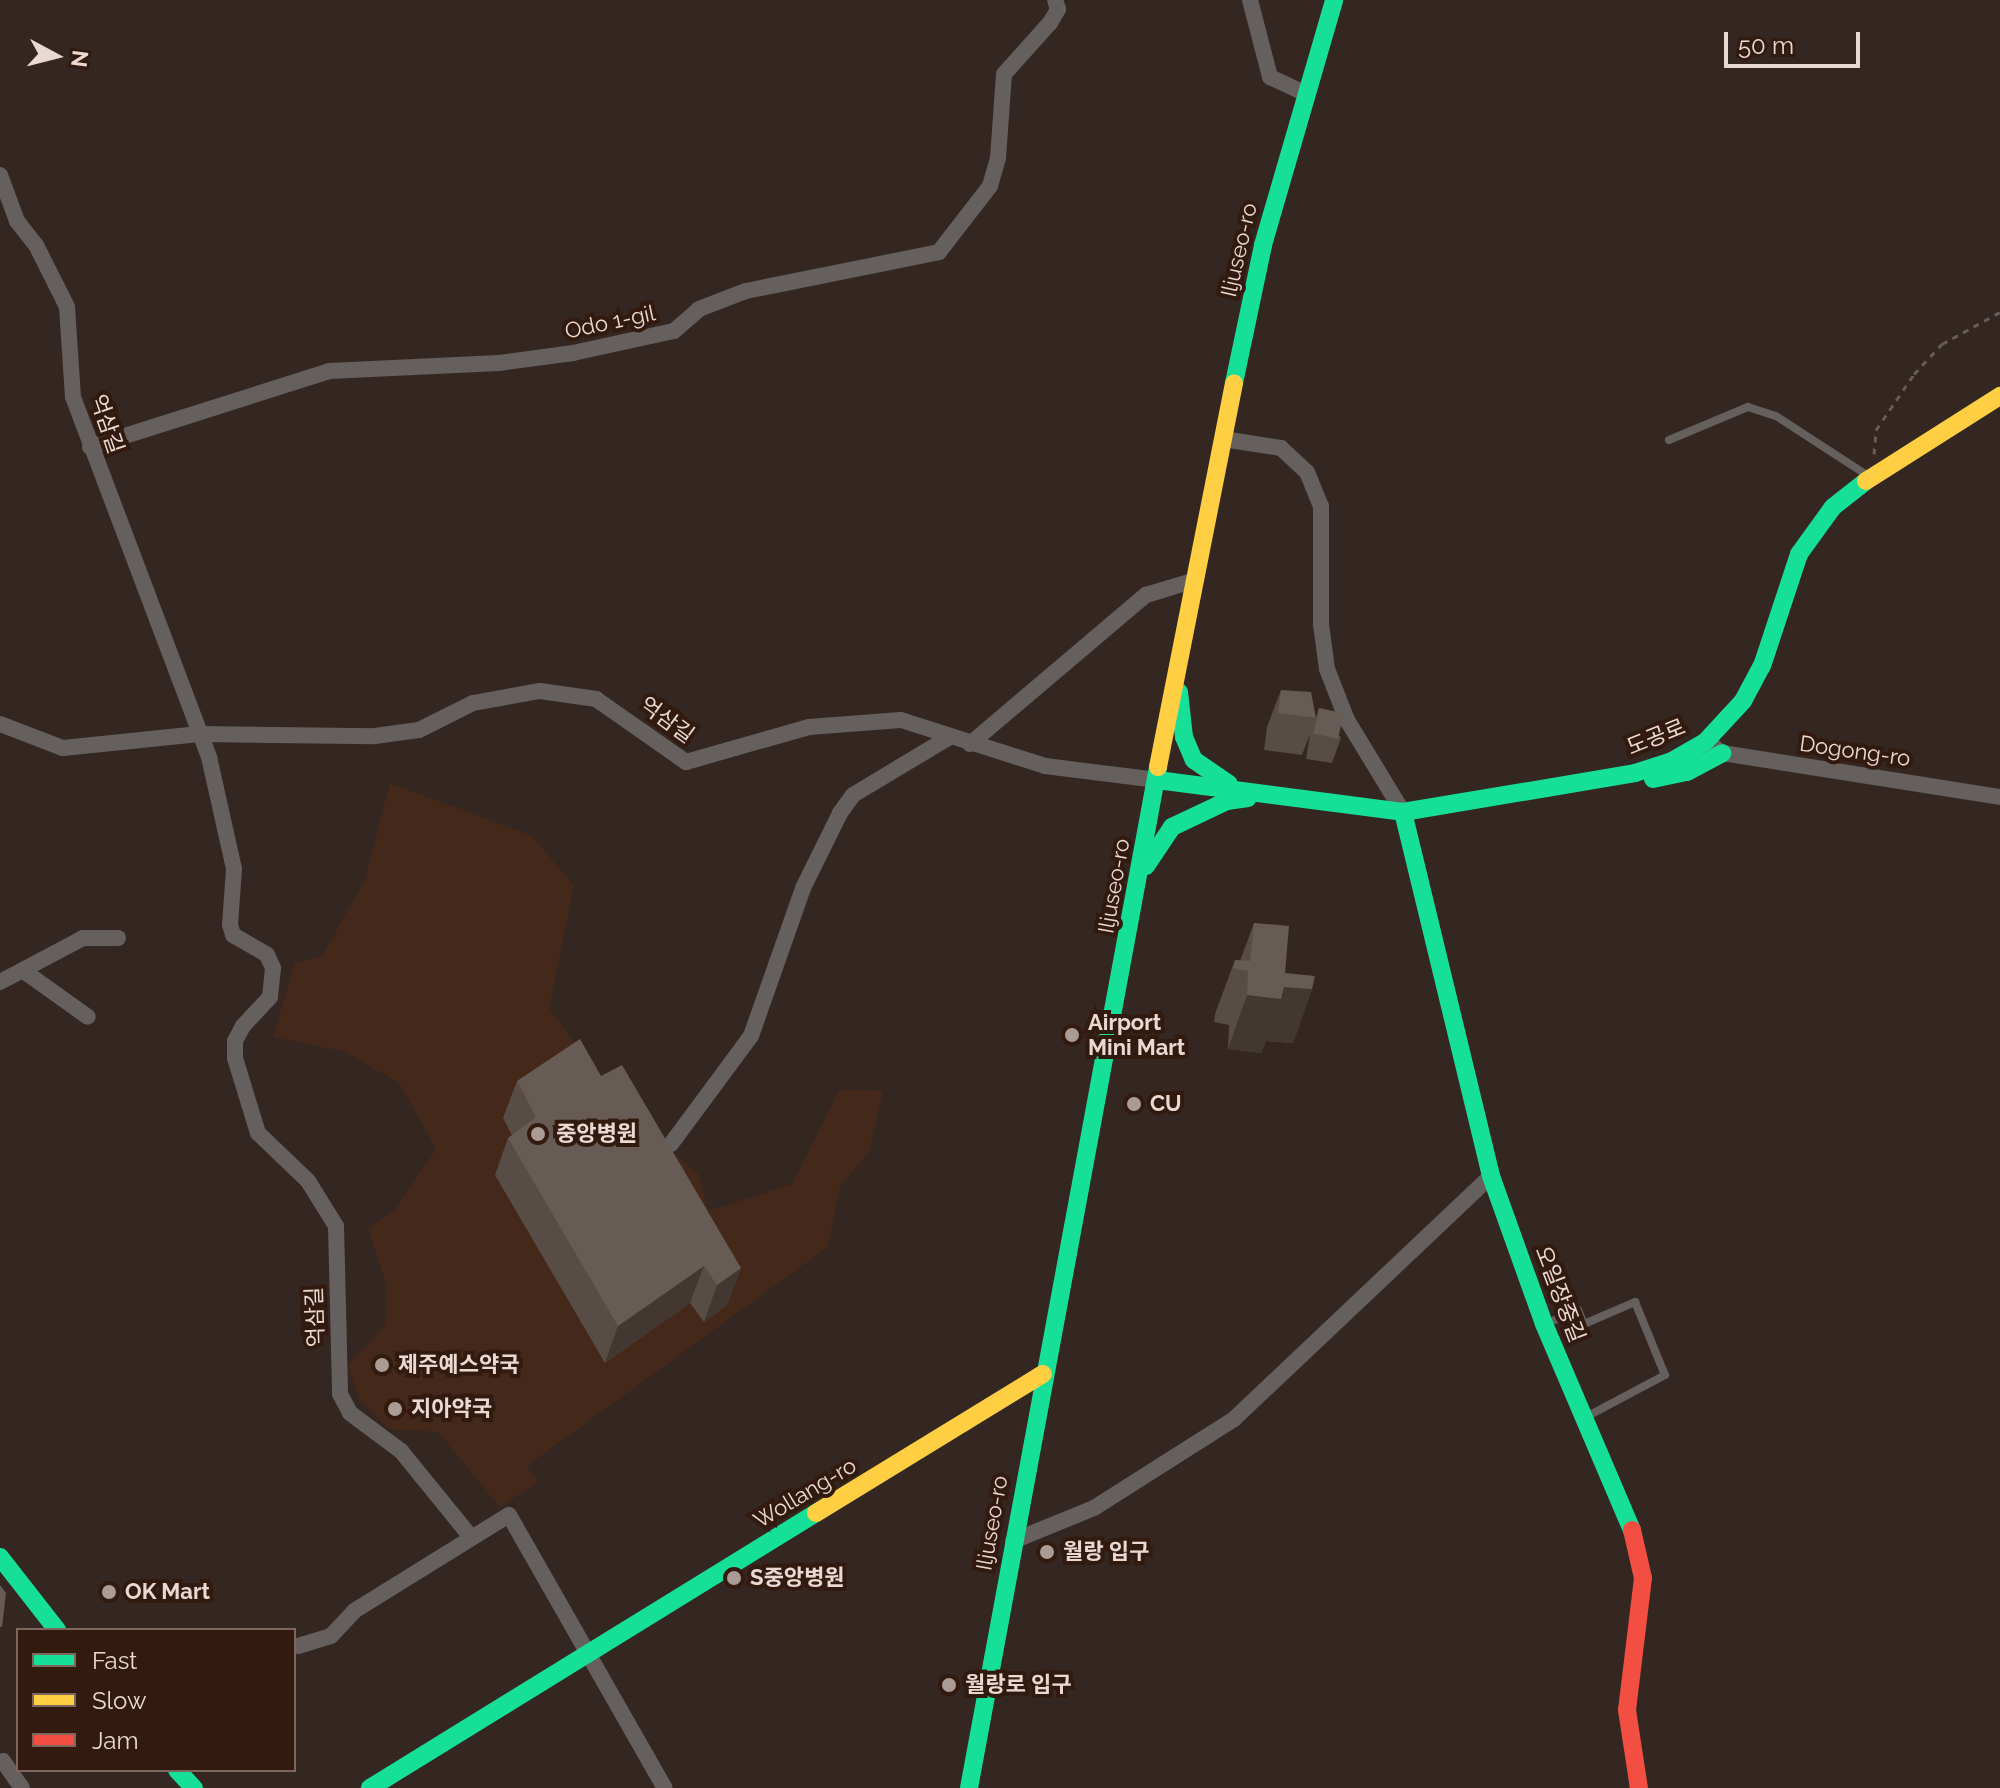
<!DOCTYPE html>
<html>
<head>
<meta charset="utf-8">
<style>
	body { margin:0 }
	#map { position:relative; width:2000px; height:1788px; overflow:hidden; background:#342721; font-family:Raleway,"Noto Sans KR",sans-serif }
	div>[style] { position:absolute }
	.built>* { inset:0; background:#44281a }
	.path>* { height:3px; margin-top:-1.5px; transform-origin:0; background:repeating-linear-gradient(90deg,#645d5a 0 6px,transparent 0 12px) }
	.lane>* { height:8px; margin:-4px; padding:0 4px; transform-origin:4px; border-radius:4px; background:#655f5e }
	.street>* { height:16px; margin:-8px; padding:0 8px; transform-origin:8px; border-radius:8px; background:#655f5e }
	.fast>* { height:18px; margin:-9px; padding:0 9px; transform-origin:9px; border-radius:9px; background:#16e098 }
	.slow>* { height:18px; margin:-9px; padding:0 9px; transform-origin:9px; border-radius:9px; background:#ffcf43 }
	.jam>* { height:18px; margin:-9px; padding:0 9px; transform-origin:9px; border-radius:9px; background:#f24e42 }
	.wall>* { inset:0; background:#574d46 }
	.shaded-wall>* { inset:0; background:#423731 }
	.building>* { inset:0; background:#675c55; transform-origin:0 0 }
	.dots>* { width:22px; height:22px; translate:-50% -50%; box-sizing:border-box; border:4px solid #321a0f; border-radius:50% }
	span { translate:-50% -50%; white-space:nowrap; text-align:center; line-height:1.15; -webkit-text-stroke:8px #321a0f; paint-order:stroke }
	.street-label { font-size:22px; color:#ead9d2 }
	.poi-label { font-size:22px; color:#ead9d2; font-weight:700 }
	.left { translate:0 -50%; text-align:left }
	.legend { position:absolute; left:16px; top:1628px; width:280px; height:144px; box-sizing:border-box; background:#321a0f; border:2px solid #7c665d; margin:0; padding:10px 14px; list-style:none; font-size:24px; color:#ead9d2 }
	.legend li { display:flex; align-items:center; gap:16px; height:40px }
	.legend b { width:40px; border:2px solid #7c665d }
	.north { position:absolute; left:16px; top:16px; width:80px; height:80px; -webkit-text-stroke:6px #321a0f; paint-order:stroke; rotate:97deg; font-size:22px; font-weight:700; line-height:32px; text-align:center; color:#ead9d2 }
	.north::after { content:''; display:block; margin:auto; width:28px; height:36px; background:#ead9d2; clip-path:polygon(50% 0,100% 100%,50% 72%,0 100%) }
	.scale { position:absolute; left:1724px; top:32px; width:136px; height:36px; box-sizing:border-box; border:4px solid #ead9d2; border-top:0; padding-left:10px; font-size:24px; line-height:28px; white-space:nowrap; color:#ead9d2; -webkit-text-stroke:6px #321a0f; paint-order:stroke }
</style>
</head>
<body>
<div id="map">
	<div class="built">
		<div style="clip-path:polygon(390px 783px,532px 836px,574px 886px,549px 1008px,630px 1119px,698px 1173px,708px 1211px,792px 1184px,839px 1090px,883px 1091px,869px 1152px,840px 1186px,828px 1247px,527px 1466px,538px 1482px,500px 1507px,438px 1432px,389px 1429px,359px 1399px,348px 1366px,385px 1325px,386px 1284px,368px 1228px,393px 1212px,436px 1149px,400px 1084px,346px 1052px,273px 1037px,295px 963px,322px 956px,365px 880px)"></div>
	</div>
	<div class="path">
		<div style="left:1874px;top:454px;width:24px;rotate:-85deg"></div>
		<div style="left:1876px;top:430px;width:68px;rotate:-55.8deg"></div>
		<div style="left:1914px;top:374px;width:41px;rotate:-47deg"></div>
		<div style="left:1942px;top:344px;width:66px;rotate:-28.9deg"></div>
	</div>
	<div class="lane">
		<div style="left:1669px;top:440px;width:86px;rotate:-22.7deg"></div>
		<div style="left:1748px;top:407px;width:29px;rotate:18deg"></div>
		<div style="left:1776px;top:416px;width:112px;rotate:33deg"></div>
		<div style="left:1545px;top:1324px;width:36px;rotate:-23deg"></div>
		<div style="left:1578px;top:1310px;width:15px;rotate:67deg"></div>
		<div style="left:1584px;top:1324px;width:56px;rotate:-23.3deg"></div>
		<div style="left:1635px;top:1302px;width:79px;rotate:67.7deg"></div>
		<div style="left:1665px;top:1375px;width:89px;rotate:152deg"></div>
	</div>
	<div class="street">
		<div style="left:1250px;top:0;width:80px;rotate:75.4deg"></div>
		<div style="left:1270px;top:77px;width:40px;rotate:25deg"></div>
		<div style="left:0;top:175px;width:49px;rotate:69.7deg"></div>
		<div style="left:17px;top:221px;width:31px;rotate:52deg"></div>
		<div style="left:36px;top:245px;width:69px;rotate:63.4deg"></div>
		<div style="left:67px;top:307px;width:90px;rotate:86.2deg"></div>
		<div style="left:73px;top:397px;width:385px;rotate:69.3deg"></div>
		<div style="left:209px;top:757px;width:115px;rotate:77.4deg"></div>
		<div style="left:234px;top:869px;width:56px;rotate:94.1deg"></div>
		<div style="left:230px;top:925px;width:10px;rotate:73deg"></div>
		<div style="left:233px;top:935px;width:39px;rotate:30deg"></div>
		<div style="left:267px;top:955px;width:14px;rotate:65deg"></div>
		<div style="left:273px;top:968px;width:29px;rotate:96deg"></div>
		<div style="left:270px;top:997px;width:40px;rotate:133deg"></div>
		<div style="left:243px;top:1026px;width:17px;rotate:118deg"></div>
		<div style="left:235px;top:1041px;width:17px;rotate:90deg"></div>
		<div style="left:235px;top:1058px;width:78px;rotate:73deg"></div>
		<div style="left:258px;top:1133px;width:69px;rotate:43.8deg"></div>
		<div style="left:308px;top:1181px;width:53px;rotate:58.1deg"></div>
		<div style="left:336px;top:1226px;width:168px;rotate:88.6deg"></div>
		<div style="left:340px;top:1394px;width:21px;rotate:62deg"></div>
		<div style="left:350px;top:1413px;width:64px;rotate:36.7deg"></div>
		<div style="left:401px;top:1451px;width:109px;rotate:50.9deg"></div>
		<div style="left:1223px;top:439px;width:59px;rotate:8.8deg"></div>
		<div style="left:1281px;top:448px;width:35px;rotate:43deg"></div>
		<div style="left:1307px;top:472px;width:37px;rotate:68deg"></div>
		<div style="left:1321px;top:506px;width:118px;rotate:90deg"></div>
		<div style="left:1321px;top:624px;width:45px;rotate:82.4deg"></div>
		<div style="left:1327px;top:669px;width:55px;rotate:68.6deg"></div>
		<div style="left:1347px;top:720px;width:108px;rotate:58.7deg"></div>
		<div style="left:90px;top:447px;width:251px;rotate:-17.6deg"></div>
		<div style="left:329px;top:371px;width:170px;rotate:-2.7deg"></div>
		<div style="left:499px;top:363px;width:75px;rotate:-7.7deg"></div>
		<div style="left:573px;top:353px;width:103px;rotate:-12.3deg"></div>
		<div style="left:674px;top:331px;width:33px;rotate:-41deg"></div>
		<div style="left:699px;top:309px;width:50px;rotate:-21deg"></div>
		<div style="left:746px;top:291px;width:197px;rotate:-11.4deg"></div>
		<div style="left:939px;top:252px;width:83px;rotate:-52.3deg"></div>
		<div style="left:990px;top:186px;width:29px;rotate:-74deg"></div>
		<div style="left:998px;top:158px;width:84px;rotate:-85.9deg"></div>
		<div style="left:1004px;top:74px;width:69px;rotate:-48deg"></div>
		<div style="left:1050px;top:23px;width:16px;rotate:-60deg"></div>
		<div style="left:1058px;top:9px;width:9px;rotate:-108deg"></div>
		<div style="left:0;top:724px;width:67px;rotate:20.9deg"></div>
		<div style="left:63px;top:748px;width:137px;rotate:-5.9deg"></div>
		<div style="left:199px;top:734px;width:176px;rotate:0.7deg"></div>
		<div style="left:375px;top:736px;width:44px;rotate:-7.8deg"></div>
		<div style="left:419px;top:730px;width:60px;rotate:-26.6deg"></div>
		<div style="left:473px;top:703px;width:68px;rotate:-10.2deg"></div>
		<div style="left:540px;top:691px;width:57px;rotate:8.1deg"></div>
		<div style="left:596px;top:699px;width:110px;rotate:35deg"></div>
		<div style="left:686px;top:762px;width:128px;rotate:-15.9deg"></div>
		<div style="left:809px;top:727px;width:92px;rotate:-4.4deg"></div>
		<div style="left:901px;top:720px;width:151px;rotate:17.7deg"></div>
		<div style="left:1045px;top:766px;width:113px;rotate:7.1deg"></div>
		<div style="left:970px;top:744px;width:231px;rotate:-40.3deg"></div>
		<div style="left:1146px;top:595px;width:48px;rotate:-16.9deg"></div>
		<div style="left:1714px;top:747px;width:10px;rotate:37deg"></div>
		<div style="left:1722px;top:753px;width:281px;rotate:9deg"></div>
		<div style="left:25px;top:972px;width:77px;rotate:35.5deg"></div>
		<div style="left:0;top:982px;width:94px;rotate:-27.9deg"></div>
		<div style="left:83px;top:938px;width:35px"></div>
		<div style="left:671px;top:1144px;width:134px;rotate:-53.5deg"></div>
		<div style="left:751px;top:1036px;width:157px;rotate:-70.6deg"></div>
		<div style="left:803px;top:888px;width:84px;rotate:-63.7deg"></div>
		<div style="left:840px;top:813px;width:22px;rotate:-54deg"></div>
		<div style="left:853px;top:795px;width:111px;rotate:-31deg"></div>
		<div style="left:1013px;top:1541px;width:87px;rotate:-22.2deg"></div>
		<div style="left:1094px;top:1508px;width:166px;rotate:-32.4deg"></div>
		<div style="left:1234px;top:1419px;width:354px;rotate:-43.4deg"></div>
		<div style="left:298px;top:1646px;width:34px;rotate:-17deg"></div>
		<div style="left:331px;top:1636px;width:34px;rotate:-47deg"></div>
		<div style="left:354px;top:1611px;width:182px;rotate:-31.8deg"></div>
		<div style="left:509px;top:1515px;width:314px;rotate:60.3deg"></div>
		<div style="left:3px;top:1761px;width:33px;rotate:55deg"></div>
	</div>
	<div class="fast">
		<div style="left:1234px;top:383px;width:141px;rotate:-78.1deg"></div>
		<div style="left:1263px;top:245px;width:255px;rotate:-73.8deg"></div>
		<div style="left:1179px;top:692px;width:45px;rotate:83.7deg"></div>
		<div style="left:1184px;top:737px;width:25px;rotate:67deg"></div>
		<div style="left:1194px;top:760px;width:42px;rotate:34.4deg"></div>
		<div style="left:1653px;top:779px;width:35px;rotate:-12deg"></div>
		<div style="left:1687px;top:772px;width:40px;rotate:-28deg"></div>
		<div style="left:1157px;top:780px;width:248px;rotate:7.4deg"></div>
		<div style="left:1403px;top:812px;width:235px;rotate:-9.5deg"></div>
		<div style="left:1635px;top:773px;width:39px;rotate:-18deg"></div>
		<div style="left:1672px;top:761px;width:39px;rotate:-30deg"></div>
		<div style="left:1706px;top:741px;width:54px;rotate:-47.2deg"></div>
		<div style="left:1743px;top:701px;width:40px;rotate:-62deg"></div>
		<div style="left:1762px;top:666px;width:118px;rotate:-71.7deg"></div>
		<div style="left:1799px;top:554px;width:58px;rotate:-54.1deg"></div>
		<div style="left:1833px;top:507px;width:42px;rotate:-38.2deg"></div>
		<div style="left:1403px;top:812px;width:374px;rotate:76.4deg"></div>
		<div style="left:1491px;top:1176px;width:157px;rotate:70.3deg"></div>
		<div style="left:1544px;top:1324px;width:224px;rotate:66.9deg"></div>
		<div style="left:1146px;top:866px;width:47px;rotate:-56.3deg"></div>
		<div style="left:1172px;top:827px;width:61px;rotate:-25.3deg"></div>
		<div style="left:1227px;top:801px;width:21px;rotate:-8deg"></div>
		<div style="left:0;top:1557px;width:93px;rotate:52deg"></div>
		<div style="left:177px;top:1770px;width:25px;rotate:47deg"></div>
		<div style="left:370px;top:1788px;width:524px;rotate:-31.66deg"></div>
		<div style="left:969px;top:1788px;width:1038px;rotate:-79.51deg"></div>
	</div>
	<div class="slow">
		<div style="left:1866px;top:481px;width:159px;rotate:-32.4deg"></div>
		<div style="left:1158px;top:767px;width:391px;rotate:-78.8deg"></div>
		<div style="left:816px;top:1513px;width:266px;rotate:-31.5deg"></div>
	</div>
	<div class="jam">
		<div style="left:1632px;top:1530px;width:49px;rotate:77.1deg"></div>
		<div style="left:1643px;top:1578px;width:133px;rotate:96.9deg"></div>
		<div style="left:1627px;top:1710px;width:79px;rotate:81.3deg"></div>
	</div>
	<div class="wall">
		<div style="clip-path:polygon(1281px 690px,1316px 718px,1319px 708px,1341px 738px,1332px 763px,1306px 759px,1310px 734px,1302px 755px,1264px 750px,1267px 727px)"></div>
		<div style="clip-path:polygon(1254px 923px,1285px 973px,1312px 989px,1293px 1043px,1266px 1041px,1261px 1053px,1228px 1049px,1229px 1025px,1214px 1022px,1215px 1014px,1235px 960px,1240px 961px)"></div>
		<div style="clip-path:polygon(601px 1076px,741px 1268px,727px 1305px,704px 1322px,690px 1303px,605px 1363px,495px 1175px,508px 1138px,512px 1135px,503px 1118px,517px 1081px)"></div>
	</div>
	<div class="shaded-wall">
		<div style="clip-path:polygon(1284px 987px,1312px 989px,1293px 1043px,1266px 1041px,1261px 1053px,1228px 1049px,1247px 995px)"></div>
		<div style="clip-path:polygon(704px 1266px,690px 1303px,605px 1363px,618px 1326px)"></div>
		<div style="clip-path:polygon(741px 1268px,727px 1305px,704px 1322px,717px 1285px)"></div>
	</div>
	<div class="building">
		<div style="clip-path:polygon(1281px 690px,1311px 692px,1316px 718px,1278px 713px)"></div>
		<div style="left:1319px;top:708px;width:25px;height:26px;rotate:12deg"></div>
		<div style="clip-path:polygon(1254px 923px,1289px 926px,1285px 973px,1315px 976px,1312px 989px,1284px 987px,1281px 999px,1247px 995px,1248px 971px,1233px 968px,1235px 960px,1250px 961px)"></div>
		<div style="clip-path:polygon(580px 1039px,601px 1076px,622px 1065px,741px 1268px,717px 1285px,704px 1266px,618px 1326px,508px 1138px,536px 1117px,517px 1081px)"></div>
		<div style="clip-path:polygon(0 1585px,6px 1593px,2px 1627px,0 1627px)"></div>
	</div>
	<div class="dots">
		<div style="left:1072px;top:1035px;background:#aa9b94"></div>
		<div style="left:1134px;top:1104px;background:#aa9b94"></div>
		<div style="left:538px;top:1134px;background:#aa9b94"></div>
		<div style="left:382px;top:1365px;background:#aa9b94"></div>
		<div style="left:395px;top:1409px;background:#aa9b94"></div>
		<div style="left:1047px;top:1552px;background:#aa9b94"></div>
		<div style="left:734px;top:1578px;background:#aa9b94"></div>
		<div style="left:109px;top:1592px;background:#aa9b94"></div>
		<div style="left:949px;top:1685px;background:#aa9b94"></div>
	</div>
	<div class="street-label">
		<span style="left:1239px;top:250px;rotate:-77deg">Iljuseo-ro</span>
		<span style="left:610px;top:322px;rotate:-12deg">Odo 1-gil</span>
		<span style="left:107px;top:424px;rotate:71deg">억삼길</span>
		<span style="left:667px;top:720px;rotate:36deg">억삼길</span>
		<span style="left:1656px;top:737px;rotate:-22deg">도공로</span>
		<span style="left:1855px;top:751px;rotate:8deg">Dogong-ro</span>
		<span style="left:1114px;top:886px;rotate:-80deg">Iljuseo-ro</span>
		<span style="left:1560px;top:1294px;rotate:69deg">오일장중길</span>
		<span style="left:315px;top:1317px;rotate:-92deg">억삼길</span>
		<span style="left:805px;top:1493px;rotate:-31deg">Wollang-ro</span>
		<span style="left:992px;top:1523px;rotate:-80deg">Iljuseo-ro</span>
	</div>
	<div class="poi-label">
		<span class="left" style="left:1088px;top:1035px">Airport<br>Mini Mart</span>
		<span class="left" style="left:1150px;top:1104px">CU</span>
		<span class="left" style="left:556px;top:1134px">중앙병원</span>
		<span class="left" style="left:398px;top:1365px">제주예스약국</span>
		<span class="left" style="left:411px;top:1409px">지아약국</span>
		<span class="left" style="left:1063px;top:1552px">월랑 입구</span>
		<span class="left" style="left:750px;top:1578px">S중앙병원</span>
		<span class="left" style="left:125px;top:1592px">OK Mart</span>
		<span class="left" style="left:965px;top:1685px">월랑로 입구</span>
	</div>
	<ul class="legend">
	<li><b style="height:10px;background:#16e098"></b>Fast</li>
	<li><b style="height:10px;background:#ffcf43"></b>Slow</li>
	<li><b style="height:10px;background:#f24e42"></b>Jam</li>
	</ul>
	<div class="north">N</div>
	<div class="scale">50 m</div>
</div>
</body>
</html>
